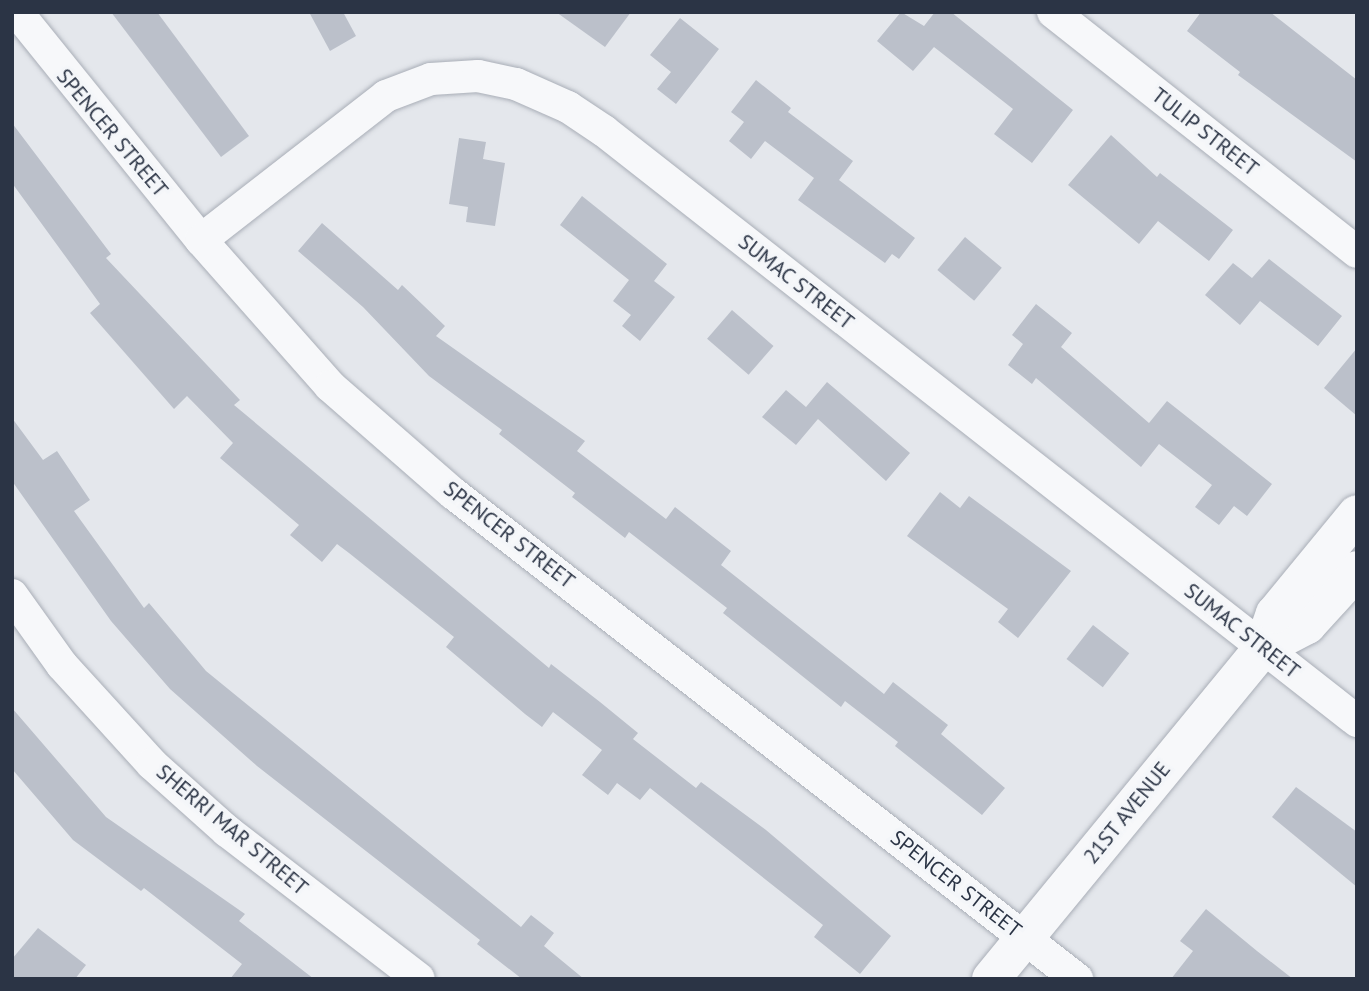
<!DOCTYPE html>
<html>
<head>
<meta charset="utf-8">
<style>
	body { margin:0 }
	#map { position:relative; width:1369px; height:991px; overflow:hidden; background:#e4e7ec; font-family:"PT Sans",sans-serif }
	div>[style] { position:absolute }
	.building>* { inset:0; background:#bbc0ca; transform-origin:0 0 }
	.roads { filter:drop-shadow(0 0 2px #a9aeb7) drop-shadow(0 0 2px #a9aeb7) }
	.minor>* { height:32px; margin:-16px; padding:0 16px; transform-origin:16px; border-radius:16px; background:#f7f8fa }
	.tertiary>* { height:38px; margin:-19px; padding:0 19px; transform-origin:19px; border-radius:19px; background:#f7f8fa }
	span { translate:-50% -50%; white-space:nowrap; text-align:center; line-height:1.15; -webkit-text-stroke:7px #f4f6f9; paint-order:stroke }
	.street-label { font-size:21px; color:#2b3445 }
	.frame { position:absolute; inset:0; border:14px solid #2b3445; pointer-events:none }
</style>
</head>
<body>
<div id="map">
	<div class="building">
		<div style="clip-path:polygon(111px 12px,157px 12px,249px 136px,221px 157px)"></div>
		<div style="clip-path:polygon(309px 12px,343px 12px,356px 36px,330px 51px)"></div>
		<div style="clip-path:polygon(556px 12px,631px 12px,605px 47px)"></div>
		<div style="clip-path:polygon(901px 12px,924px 26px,935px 12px,951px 12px,1073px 110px,1032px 163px,994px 134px,1013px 109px,934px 47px,913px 71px,877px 41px)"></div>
		<div style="clip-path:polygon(1201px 12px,1270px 12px,1357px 80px,1357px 162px,1238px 75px,1240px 72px,1187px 31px)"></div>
		<div style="clip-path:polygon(680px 18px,719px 49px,676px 104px,657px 89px,671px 72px,650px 55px)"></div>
		<div style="clip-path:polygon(756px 80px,791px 108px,788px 112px,853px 161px,839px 180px,915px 238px,899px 259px,892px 254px,885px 263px,798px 200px,814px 178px,765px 141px,751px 159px,729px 141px,744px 122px,731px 112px)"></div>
		<div style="clip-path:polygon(12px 123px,111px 254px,106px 258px,240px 400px,234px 405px,549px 668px,551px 664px,600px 702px,638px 733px,633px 739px,696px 788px,701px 782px,766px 830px,891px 936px,860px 974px,814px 937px,823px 925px,650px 788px,640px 800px,617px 783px,608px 795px,582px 775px,602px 750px,553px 712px,542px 727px,525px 714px,446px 647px,454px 637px,349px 553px,337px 544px,322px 562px,290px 535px,299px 525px,220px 458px,233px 443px,187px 396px,174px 409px,90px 313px,100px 304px,12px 183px)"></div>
		<div style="clip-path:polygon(1111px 135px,1157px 177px,1160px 173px,1233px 230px,1209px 261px,1158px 221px,1139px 244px,1068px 185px)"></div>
		<div style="clip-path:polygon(459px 138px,486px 142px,483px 159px,505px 163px,495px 226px,466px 222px,468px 207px,449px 204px)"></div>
		<div style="clip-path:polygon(582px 196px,667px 264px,654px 281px,675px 297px,640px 341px,622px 326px,631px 315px,613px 301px,629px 280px,560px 225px)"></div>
		<div style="clip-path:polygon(322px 223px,398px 290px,402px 285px,445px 326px,436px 336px,585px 441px,577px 451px,666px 519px,675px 507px,731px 551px,721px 565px,884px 694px,893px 682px,948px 725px,941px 734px,1005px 788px,982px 815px,895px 746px,898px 742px,845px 701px,841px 707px,723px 613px,727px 608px,629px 532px,625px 538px,572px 497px,575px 493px,499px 434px,502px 430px,429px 376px,363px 307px,298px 251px)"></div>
		<div style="left:965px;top:237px;width:48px;height:43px;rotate:40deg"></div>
		<div style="clip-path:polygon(1269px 259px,1342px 316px,1318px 346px,1260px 301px,1240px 325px,1205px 295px,1233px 263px,1252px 278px)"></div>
		<div style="clip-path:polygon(1036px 304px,1072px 333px,1061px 347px,1149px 423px,1167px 401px,1272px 484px,1247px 516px,1234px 506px,1219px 525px,1195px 507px,1212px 485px,1159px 444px,1141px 467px,1036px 378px,1032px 384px,1008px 365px,1023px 344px,1012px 335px)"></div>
		<div style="left:732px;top:310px;width:55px;height:38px;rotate:41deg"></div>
		<div style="clip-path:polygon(1357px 348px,1357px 416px,1324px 388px)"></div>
		<div style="clip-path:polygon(827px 382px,910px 453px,886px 481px,818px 419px,796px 445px,762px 417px,786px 390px,806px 407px)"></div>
		<div style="clip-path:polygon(12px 418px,43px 460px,57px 451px,90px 500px,74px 511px,144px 608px,149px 603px,206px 671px,521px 927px,531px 915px,554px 933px,544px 946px,584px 979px,522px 979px,477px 944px,480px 940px,257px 766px,170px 689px,111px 621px,12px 481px)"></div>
		<div style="clip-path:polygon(940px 492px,960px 508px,969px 496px,1071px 571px,1018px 638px,998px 622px,1008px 609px,907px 536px)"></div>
		<div style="left:1093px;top:625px;width:46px;height:43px;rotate:38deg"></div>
		<div style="clip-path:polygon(12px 708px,106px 817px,245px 914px,239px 921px,314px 979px,230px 979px,242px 964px,144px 888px,141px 891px,73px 840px,12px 769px)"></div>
		<div style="clip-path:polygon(1296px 787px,1357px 832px,1357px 887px,1272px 817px)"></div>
		<div style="clip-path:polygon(1206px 909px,1257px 951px,1293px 979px,1171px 979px,1193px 951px,1180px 941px)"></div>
		<div style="clip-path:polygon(38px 928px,86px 965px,75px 979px,12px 979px,12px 959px)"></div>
	</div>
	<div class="roads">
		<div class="minor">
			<div style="left:17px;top:12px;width:293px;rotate:51.1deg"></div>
			<div style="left:201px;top:240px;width:195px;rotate:48.5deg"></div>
			<div style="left:330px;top:386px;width:164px;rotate:41.1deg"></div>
			<div style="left:454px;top:494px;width:790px;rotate:37.9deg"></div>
			<div style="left:1053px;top:12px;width:387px;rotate:38.3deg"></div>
			<div style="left:201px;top:240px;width:234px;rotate:-37.9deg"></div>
			<div style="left:386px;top:96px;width:48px;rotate:-20.7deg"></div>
			<div style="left:431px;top:79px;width:47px;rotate:-3.7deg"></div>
			<div style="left:478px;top:76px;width:39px;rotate:12deg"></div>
			<div style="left:516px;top:84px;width:57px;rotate:23.9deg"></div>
			<div style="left:568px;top:107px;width:43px;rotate:33.7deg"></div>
			<div style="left:604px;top:131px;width:957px;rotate:38.08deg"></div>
			<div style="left:12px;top:595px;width:86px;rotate:54.5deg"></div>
			<div style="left:62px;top:665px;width:134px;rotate:47.7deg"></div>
			<div style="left:152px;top:764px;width:101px;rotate:41.8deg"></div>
			<div style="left:227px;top:831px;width:242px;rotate:37.6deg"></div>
		</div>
		<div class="tertiary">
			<div style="left:1263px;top:648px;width:50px;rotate:-27.6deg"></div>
			<div style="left:1307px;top:625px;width:74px;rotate:-47.7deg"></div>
			<div style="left:991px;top:979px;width:428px;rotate:-50.6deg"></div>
			<div style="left:1263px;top:648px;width:36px;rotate:-71deg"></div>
			<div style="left:1275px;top:614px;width:129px;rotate:-50.6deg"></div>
		</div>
	</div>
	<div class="street-label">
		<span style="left:1205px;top:132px;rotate:38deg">TULIP STREET</span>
		<span style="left:112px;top:133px;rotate:50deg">SPENCER STREET</span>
		<span style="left:796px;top:282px;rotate:38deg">SUMAC STREET</span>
		<span style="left:509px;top:535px;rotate:38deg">SPENCER STREET</span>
		<span style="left:1242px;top:631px;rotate:38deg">SUMAC STREET</span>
		<span style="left:1127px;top:813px;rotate:-51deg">21ST AVENUE</span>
		<span style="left:232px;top:830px;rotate:40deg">SHERRI MAR STREET</span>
		<span style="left:956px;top:884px;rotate:38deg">SPENCER STREET</span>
	</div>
	<div class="frame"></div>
</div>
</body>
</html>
